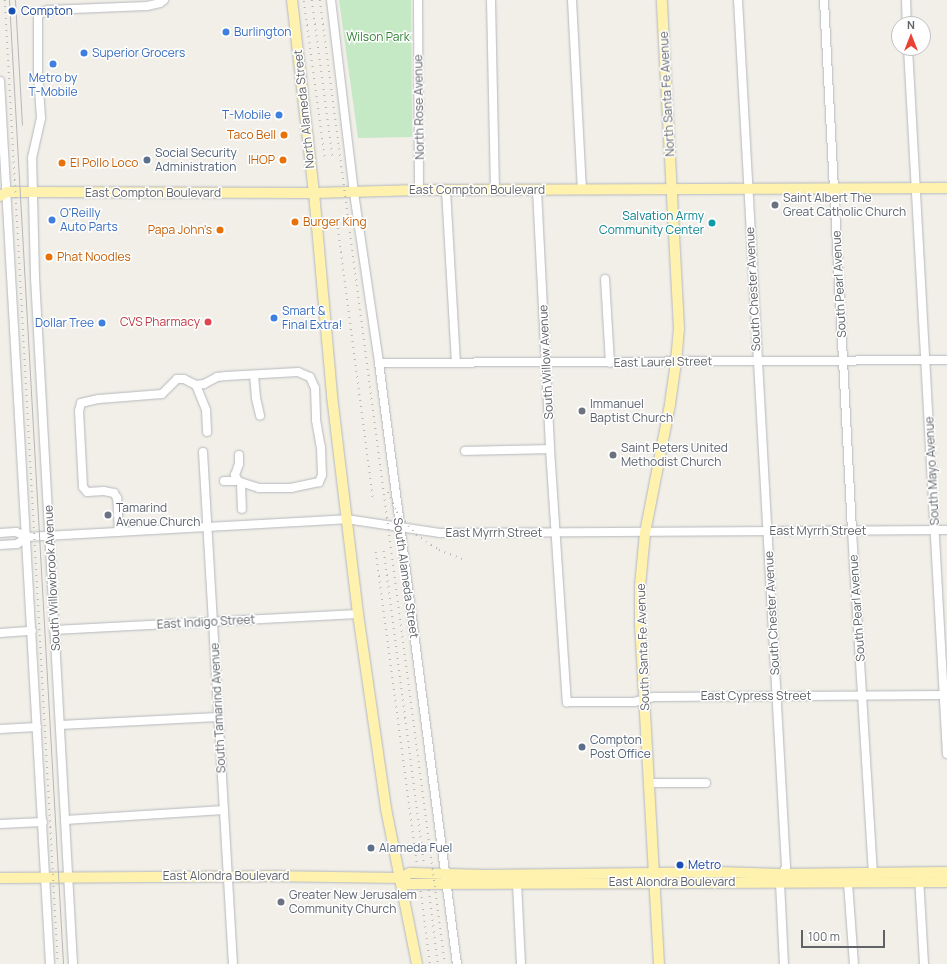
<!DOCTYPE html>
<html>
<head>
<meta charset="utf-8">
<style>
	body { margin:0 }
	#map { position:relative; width:947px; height:964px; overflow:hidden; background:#f1efe8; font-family:Manrope,sans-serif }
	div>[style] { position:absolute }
	.green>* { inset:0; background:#c5e8c5 }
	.roads { filter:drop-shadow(0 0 1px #b5b8bc) drop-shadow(0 0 1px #b5b8bc) }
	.minor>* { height:8px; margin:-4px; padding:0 4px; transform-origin:4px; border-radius:4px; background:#fff }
	.major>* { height:10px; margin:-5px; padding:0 5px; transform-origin:5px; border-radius:5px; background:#fff2af }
	.tram>* { height:1px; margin:-0.5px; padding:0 0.5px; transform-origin:0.5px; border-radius:0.5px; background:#b6b7b8 }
	.rail>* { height:1.5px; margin-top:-0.75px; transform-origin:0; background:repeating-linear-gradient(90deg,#b6b7b8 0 1px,transparent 0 6px) }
	.dots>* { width:11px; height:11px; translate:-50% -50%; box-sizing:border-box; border:2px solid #fff; border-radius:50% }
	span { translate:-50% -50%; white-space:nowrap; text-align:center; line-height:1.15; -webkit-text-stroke:3px #fff; paint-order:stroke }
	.transit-label { font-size:12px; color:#164399 }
	.left { translate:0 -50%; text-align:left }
	.shop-label { font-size:12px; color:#366cbe }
	.right { translate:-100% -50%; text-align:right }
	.park-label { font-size:12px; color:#348238 }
	.street-label { font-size:12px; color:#5f6368 }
	.food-label { font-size:12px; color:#c56008 }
	.service-label { font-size:12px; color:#4e5e75 }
	.worship-label { font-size:12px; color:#5b616d }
	.culture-label { font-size:12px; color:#0d838f }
	.health-label { font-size:12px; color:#be3a42 }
	.north { position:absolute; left:891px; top:16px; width:40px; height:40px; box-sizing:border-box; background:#fff; border:1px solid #bfc1c3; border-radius:50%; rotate:0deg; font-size:11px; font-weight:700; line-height:16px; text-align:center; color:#5f6368 }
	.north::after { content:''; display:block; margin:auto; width:14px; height:18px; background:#ea4335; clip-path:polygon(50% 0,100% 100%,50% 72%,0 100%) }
	.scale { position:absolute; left:801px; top:930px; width:84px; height:18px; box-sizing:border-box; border:2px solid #5f6368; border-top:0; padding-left:5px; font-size:12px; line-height:14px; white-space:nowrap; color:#5f6368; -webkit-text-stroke:3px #fff; paint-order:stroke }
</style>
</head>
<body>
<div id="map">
	<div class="green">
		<div style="clip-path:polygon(339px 0,411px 0,412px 137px,358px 138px)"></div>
	</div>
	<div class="roads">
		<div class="minor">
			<div style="left:331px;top:0;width:194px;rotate:83.2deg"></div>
			<div style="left:354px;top:193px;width:172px;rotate:81.6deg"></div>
			<div style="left:379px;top:363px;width:606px;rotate:82.61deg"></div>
			<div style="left:418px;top:0;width:190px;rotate:89.7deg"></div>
			<div style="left:491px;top:0;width:190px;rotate:88.8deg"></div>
			<div style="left:572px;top:0;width:190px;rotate:87deg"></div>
			<div style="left:738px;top:0;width:868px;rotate:86.83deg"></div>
			<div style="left:786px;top:867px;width:8px;rotate:120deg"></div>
			<div style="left:782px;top:874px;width:9px;rotate:103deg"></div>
			<div style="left:780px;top:883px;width:81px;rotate:87.2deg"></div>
			<div style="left:824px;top:0;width:532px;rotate:86.98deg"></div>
			<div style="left:852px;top:531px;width:348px;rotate:86.5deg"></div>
			<div style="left:906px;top:0;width:24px;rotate:88deg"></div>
			<div style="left:908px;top:48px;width:707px;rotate:86.84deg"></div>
			<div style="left:0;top:81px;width:884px;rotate:86.76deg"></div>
			<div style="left:446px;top:190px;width:173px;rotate:86.7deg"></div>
			<div style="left:537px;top:190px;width:259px;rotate:87.1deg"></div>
			<div style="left:550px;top:449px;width:254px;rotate:86.2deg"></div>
			<div style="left:567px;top:702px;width:67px"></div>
			<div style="left:634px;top:702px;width:21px;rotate:-14deg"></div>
			<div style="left:654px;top:697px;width:293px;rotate:-0.4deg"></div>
			<div style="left:605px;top:279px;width:84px;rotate:86.6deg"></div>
			<div style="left:379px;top:363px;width:568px;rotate:-0.3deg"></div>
			<div style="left:254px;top:375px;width:23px;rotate:85deg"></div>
			<div style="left:256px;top:398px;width:18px;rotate:77deg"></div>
			<div style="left:196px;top:385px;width:27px;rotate:68deg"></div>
			<div style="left:206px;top:410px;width:22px;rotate:87deg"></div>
			<div style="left:465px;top:451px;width:85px;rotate:-1.3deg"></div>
			<div style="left:203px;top:452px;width:513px;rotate:86.65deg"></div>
			<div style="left:238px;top:481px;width:7px;rotate:-117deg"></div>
			<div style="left:235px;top:475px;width:12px;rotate:-70deg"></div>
			<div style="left:239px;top:464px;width:9px;rotate:-90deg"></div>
			<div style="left:241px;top:483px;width:26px;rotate:88deg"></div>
			<div style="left:119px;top:532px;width:34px;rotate:-93deg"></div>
			<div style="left:117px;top:498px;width:6px;rotate:-121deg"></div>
			<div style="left:114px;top:493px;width:10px;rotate:-169deg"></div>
			<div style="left:104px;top:491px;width:17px;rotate:177deg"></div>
			<div style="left:87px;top:492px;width:6px;rotate:-129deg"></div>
			<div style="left:83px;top:487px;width:76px;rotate:-93deg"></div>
			<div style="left:79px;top:411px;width:8px;rotate:-76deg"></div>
			<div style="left:81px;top:403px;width:18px;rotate:-13deg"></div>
			<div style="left:99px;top:399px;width:63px;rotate:-4.5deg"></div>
			<div style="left:162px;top:394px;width:21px;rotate:-45deg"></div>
			<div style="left:177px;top:379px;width:7px"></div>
			<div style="left:184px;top:379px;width:13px;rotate:27deg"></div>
			<div style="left:196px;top:385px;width:8px;rotate:-7deg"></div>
			<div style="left:204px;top:384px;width:15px;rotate:-28deg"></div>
			<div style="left:217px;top:377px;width:9px;rotate:-6deg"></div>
			<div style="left:226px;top:376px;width:72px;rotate:-3.2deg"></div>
			<div style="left:298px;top:372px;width:13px;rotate:23deg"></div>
			<div style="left:310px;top:377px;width:12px;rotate:66deg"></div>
			<div style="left:315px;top:388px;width:32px;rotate:88deg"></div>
			<div style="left:316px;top:420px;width:27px;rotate:80deg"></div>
			<div style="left:321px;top:447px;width:28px;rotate:88deg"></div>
			<div style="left:322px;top:475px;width:8px;rotate:113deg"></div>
			<div style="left:319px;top:482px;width:29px;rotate:168deg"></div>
			<div style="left:291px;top:488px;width:32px;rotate:180deg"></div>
			<div style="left:259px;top:488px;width:22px;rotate:-162deg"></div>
			<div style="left:238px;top:481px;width:14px;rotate:180deg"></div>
			<div style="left:0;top:533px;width:16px;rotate:-4deg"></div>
			<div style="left:16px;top:532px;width:12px;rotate:24deg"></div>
			<div style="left:0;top:545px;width:17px;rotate:-3deg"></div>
			<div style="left:17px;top:544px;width:12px;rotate:-35deg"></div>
			<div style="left:27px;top:537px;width:320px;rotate:-3.2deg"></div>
			<div style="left:346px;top:519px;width:95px;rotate:8.5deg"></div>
			<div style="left:440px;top:533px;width:507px;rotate:-0.34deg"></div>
			<div style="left:54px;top:630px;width:304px;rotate:-3deg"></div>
			<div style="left:0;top:633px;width:32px;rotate:-4deg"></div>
			<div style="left:60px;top:725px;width:158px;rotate:-2.9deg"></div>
			<div style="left:0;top:729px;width:37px;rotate:-3deg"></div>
			<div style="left:649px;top:783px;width:57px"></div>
			<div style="left:65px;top:820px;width:159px;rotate:-3.6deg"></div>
			<div style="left:0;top:824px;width:43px;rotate:-2.7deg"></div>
			<div style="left:919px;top:877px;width:87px;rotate:86.7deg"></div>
			<div style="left:517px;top:883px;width:81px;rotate:87.2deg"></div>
			<div style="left:848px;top:883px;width:81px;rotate:85.8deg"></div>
			<div style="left:73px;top:964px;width:688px;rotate:-93.17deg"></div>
			<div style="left:35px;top:277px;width:119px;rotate:-91.4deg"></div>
			<div style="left:32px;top:158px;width:41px;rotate:-77.3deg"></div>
			<div style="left:41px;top:118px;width:44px;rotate:-93.9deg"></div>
			<div style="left:38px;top:74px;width:56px;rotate:-90deg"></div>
			<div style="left:38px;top:18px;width:5px;rotate:-68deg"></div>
			<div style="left:40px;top:13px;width:9px;rotate:-21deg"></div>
			<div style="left:48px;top:10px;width:99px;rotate:-2.3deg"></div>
			<div style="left:147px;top:6px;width:13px;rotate:-13deg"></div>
			<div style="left:160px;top:3px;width:5px;rotate:-37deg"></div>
		</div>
		<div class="major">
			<div style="left:292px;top:0;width:194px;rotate:83.5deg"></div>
			<div style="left:314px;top:193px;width:204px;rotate:84.9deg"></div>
			<div style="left:332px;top:396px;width:220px;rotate:83.2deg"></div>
			<div style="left:358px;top:614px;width:197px;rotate:81.8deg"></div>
			<div style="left:386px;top:809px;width:158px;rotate:78.7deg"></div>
			<div style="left:0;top:196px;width:8px;rotate:-30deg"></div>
			<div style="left:7px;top:192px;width:16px"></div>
			<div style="left:23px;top:192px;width:291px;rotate:0.2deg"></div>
			<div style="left:314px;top:193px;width:105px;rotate:-1.6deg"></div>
			<div style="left:419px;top:190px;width:528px;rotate:-0.22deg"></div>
			<div style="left:0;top:878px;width:265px;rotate:-0.4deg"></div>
			<div style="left:265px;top:876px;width:135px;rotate:0.8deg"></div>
			<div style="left:400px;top:878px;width:11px;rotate:-27deg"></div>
			<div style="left:410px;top:873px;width:76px;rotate:1.5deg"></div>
			<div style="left:486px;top:875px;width:231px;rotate:-0.7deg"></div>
			<div style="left:717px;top:872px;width:65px;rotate:1.8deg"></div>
			<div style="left:782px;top:874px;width:165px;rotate:-0.7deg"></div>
			<div style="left:400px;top:878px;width:11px;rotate:34deg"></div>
			<div style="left:409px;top:884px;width:538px;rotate:-0.21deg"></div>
			<div style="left:659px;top:964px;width:341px;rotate:-93.2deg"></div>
			<div style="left:640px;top:624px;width:38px;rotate:-90deg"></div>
			<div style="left:640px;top:586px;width:53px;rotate:-84.6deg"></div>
			<div style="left:645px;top:533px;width:131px;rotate:-79deg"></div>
			<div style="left:670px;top:404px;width:42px;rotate:-81.9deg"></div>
			<div style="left:676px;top:362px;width:33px;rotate:-85deg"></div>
			<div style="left:679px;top:329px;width:329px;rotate:-93deg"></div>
		</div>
	</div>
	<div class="tram">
		<div style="left:9px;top:0;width:966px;rotate:86.79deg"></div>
		<div style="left:15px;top:0;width:125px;rotate:86.8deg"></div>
	</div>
	<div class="rail">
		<div style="left:5px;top:0;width:965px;rotate:86.85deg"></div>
		<div style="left:312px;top:0;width:160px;rotate:82.5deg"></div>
		<div style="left:320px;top:0;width:972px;rotate:82.61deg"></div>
		<div style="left:304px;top:1px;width:159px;rotate:82.4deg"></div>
		<div style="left:338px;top:228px;width:273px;rotate:82.6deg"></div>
		<div style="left:388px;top:492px;width:22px;rotate:66deg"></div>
		<div style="left:397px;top:512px;width:30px;rotate:50deg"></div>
		<div style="left:416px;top:535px;width:27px;rotate:33deg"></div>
		<div style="left:439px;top:550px;width:26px;rotate:21deg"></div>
		<div style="left:384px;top:551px;width:316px;rotate:82.7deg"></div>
		<div style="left:376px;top:552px;width:316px;rotate:82.5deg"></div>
		<div style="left:429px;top:890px;width:75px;rotate:83.1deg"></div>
		<div style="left:421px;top:891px;width:74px;rotate:83deg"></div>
	</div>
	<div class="dots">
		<div style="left:12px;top:11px;background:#1a4fb4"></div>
		<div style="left:226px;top:32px;background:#3f7fe0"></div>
		<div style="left:84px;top:53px;background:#3f7fe0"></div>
		<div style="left:53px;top:64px;background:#3f7fe0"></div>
		<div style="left:279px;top:115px;background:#3f7fe0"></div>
		<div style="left:284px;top:135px;background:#e8710a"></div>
		<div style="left:147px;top:160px;background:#5c6f8a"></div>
		<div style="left:283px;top:160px;background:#e8710a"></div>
		<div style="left:62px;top:163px;background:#e8710a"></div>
		<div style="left:775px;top:205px;background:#6b7280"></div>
		<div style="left:52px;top:220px;background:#3f7fe0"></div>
		<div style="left:295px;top:222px;background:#e8710a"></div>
		<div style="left:712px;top:223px;background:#0f9aa8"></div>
		<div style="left:220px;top:230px;background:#e8710a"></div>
		<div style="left:49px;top:257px;background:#e8710a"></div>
		<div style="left:274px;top:318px;background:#3f7fe0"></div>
		<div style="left:208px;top:322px;background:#e0444e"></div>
		<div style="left:102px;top:323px;background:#3f7fe0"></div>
		<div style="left:582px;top:411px;background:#6b7280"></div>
		<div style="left:613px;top:455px;background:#6b7280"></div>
		<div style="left:108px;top:515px;background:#6b7280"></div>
		<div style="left:582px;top:747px;background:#5c6f8a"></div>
		<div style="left:371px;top:848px;background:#5c6f8a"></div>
		<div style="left:680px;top:865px;background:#1a4fb4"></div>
		<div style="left:281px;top:902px;background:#6b7280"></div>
	</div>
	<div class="transit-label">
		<span class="left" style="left:21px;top:11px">Compton</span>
		<span class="left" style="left:688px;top:865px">Metro</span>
	</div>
	<div class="shop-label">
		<span class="left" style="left:234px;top:32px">Burlington</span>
		<span class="left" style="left:92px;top:53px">Superior Grocers</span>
		<span style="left:53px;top:85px">Metro by<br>T-Mobile</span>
		<span class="right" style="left:271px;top:115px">T-Mobile</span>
		<span class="left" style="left:60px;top:220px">O'Reilly<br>Auto Parts</span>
		<span class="left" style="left:282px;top:318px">Smart &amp;<br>Final Extra!</span>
		<span class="right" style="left:94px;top:323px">Dollar Tree</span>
	</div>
	<div class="park-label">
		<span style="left:378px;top:37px">Wilson Park</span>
	</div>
	<div class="street-label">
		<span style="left:667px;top:94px;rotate:-93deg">North Santa Fe Avenue</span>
		<span style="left:419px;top:107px;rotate:-91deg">North Rose Avenue</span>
		<span style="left:304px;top:109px;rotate:-96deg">North Alameda Street</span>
		<span style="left:477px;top:190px">East Compton Boulevard</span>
		<span style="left:153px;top:193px">East Compton Boulevard</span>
		<span style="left:839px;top:284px;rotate:-93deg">South Pearl Avenue</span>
		<span style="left:753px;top:289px;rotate:-93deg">South Chester Avenue</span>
		<span style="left:546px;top:362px;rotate:-93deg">South Willow Avenue</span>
		<span style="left:663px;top:362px;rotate:-1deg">East Laurel Street</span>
		<span style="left:932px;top:471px;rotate:-93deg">South Mayo Avenue</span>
		<span style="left:818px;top:531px">East Myrrh Street</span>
		<span style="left:494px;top:533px">East Myrrh Street</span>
		<span style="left:52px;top:578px;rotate:-93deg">South Willowbrook Avenue</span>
		<span style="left:406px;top:578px;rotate:82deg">South Alameda Street</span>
		<span style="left:857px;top:608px;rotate:-94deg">South Pearl Avenue</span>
		<span style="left:772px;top:613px;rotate:-93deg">South Chester Avenue</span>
		<span style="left:206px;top:622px;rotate:-3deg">East Indigo Street</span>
		<span style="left:643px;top:647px;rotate:-92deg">South Santa Fe Avenue</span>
		<span style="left:756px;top:696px">East Cypress Street</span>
		<span style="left:218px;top:708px;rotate:-93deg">South Tamarind Avenue</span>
		<span style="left:226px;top:876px">East Alondra Boulevard</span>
		<span style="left:672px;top:882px">East Alondra Boulevard</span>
	</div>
	<div class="food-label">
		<span class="right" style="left:276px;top:135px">Taco Bell</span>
		<span class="right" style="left:275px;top:160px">IHOP</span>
		<span class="left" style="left:70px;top:163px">El Pollo Loco</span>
		<span class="left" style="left:303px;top:222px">Burger King</span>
		<span class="right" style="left:212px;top:230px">Papa John's</span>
		<span class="left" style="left:57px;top:257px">Phat Noodles</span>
	</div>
	<div class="service-label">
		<span class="left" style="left:155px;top:160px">Social Security<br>Administration</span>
		<span class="left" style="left:590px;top:747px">Compton<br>Post Office</span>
		<span class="left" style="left:379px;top:848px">Alameda Fuel</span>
	</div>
	<div class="worship-label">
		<span class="left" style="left:783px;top:205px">Saint Albert The<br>Great Catholic Church</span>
		<span class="left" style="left:590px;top:411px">Immanuel<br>Baptist Church</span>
		<span class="left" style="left:621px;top:455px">Saint Peters United<br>Methodist Church</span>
		<span class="left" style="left:116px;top:515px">Tamarind<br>Avenue Church</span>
		<span class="left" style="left:289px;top:902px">Greater New Jerusalem<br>Community Church</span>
	</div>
	<div class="culture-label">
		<span class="right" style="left:704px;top:223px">Salvation Army<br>Community Center</span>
	</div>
	<div class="health-label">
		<span class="right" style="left:200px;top:322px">CVS Pharmacy</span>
	</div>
	<div class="north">N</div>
	<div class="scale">100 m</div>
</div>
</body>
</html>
